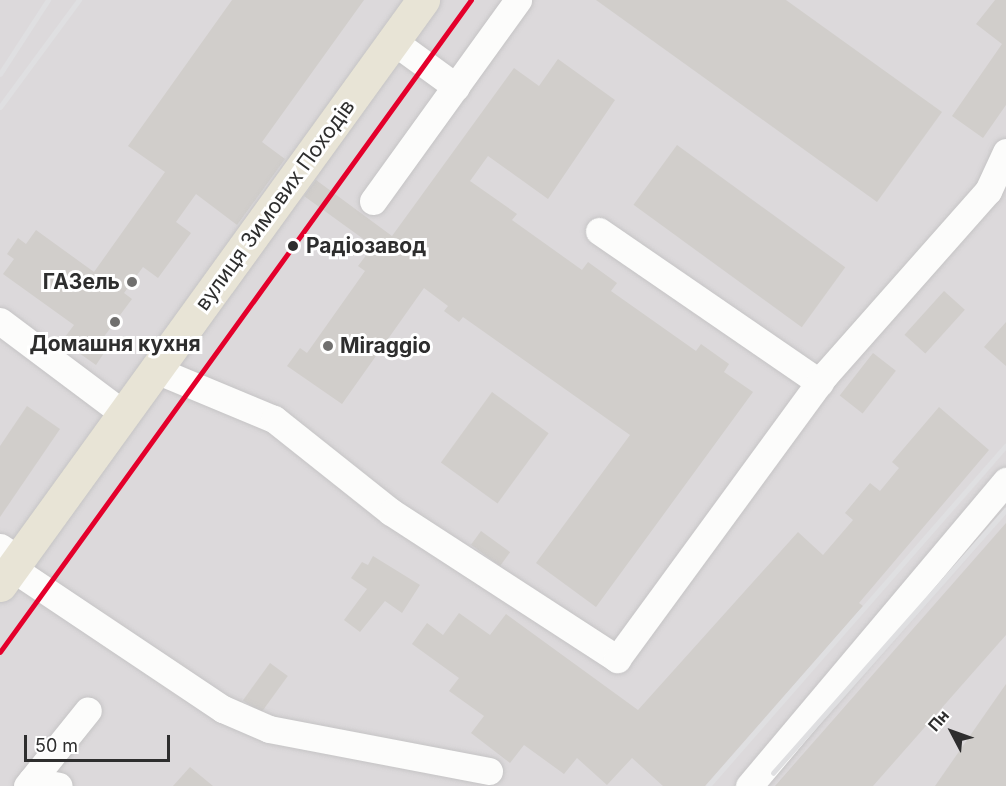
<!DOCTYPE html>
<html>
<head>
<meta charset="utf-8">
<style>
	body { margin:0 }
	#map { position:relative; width:1006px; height:786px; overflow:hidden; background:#ece8e4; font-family:Inter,sans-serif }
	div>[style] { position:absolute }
	.industrial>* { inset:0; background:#dcd9db; transform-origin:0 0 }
	.building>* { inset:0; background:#d1cecb; transform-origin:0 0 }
	.roads { filter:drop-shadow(0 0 2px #c5c4c5) drop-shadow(0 0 2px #c5c4c5) }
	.minor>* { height:27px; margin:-13.5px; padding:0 13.5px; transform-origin:13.5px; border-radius:13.5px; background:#fcfcfb }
	.major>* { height:33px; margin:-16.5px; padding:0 16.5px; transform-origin:16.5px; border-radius:16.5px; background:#e8e4d6 }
	.rail>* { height:4.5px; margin:-2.25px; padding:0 2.25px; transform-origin:2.25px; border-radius:2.25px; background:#dfdfe1 }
	.tram-1>* { height:4.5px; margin:-2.25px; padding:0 2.25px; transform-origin:2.25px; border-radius:2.25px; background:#e4002b }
	.dots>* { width:16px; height:16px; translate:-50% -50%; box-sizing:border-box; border:3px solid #fff; border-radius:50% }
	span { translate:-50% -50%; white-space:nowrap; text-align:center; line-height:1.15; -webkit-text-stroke:6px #fff; paint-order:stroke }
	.street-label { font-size:21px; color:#2e2e2e }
	.stop-label { font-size:21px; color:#2e2e2e; font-weight:700 }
	.left { translate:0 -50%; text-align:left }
	.poi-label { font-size:21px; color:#2e2e2e; font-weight:700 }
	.right { translate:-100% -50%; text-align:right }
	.north { position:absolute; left:922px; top:702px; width:60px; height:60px; -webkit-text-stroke:4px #fff; paint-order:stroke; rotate:311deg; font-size:16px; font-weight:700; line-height:24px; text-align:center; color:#2e2e2e }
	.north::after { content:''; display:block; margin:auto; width:21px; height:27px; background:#2e2e2e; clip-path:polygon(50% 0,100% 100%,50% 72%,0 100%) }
	.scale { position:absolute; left:24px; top:735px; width:146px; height:27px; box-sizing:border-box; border:3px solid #2e2e2e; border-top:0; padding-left:8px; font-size:18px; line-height:21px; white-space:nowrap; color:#2e2e2e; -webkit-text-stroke:4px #fff; paint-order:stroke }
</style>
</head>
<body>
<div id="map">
	<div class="industrial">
		<div style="left:0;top:0;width:1006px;height:786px"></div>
	</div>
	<div class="building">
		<div style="clip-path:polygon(232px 0,364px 0,262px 142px,285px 159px,237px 225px,196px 194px,176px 222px,191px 233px,158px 278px,143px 267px,124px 293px,132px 299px,100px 342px,108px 347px,96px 365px,62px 341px,74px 325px,3px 274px,14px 259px,7px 254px,18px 238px,26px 244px,36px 230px,94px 272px,165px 172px,128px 146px)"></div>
		<div style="clip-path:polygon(596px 0,786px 0,942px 112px,877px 202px)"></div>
		<div style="clip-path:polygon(995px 0,1006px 0,1006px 105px,983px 138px,952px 116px,1002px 44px,976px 24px)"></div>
		<div style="clip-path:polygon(558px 59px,615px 100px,548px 199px,488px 156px,470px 181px,517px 214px,512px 220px,582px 270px,588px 262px,617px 283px,611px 291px,696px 351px,701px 344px,729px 364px,724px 372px,753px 392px,596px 607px,536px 563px,630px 435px,463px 317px,459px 322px,444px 311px,448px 306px,424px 288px,342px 404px,287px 366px,300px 348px,307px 353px,365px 271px,358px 266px,373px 246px,304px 196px,316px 180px,392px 236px,514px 68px,539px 86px)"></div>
		<div style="left:677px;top:145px;width:208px;height:74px;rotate:36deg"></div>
		<div style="left:944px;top:291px;width:28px;height:59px;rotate:42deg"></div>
		<div style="clip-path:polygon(1006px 322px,1006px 366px,984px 347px)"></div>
		<div style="left:873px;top:353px;width:29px;height:54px;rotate:38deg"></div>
		<div style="left:492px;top:392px;width:70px;height:87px;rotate:36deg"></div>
		<div style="clip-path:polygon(27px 406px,60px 429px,0 517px,0 446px)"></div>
		<div style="clip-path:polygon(939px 407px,989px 450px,859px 603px,863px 606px,705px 786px,663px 786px,632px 758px,607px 785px,577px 758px,564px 774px,524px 745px,510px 763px,471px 733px,484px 716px,449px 691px,459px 678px,412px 644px,427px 623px,443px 635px,459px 613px,490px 635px,506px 614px,638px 710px,798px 532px,823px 555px,853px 520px,845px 513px,870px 483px,880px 491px,899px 468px,892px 462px)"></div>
		<div style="clip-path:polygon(1006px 523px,1006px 635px,873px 786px,775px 786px)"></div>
		<div style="left:481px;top:531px;width:36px;height:17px;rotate:36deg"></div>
		<div style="clip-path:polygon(373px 556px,420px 585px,402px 613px,385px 601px,360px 632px,344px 620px,367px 589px,351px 578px,362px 562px,368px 565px)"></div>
		<div style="left:270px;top:663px;width:22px;height:46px;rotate:36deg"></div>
		<div style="clip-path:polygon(1006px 684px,1006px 786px,935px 786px)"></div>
		<div style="clip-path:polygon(190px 767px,213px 786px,173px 786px)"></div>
	</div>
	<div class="roads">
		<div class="minor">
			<div style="left:393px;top:41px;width:78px;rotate:36.1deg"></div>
			<div style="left:373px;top:201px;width:248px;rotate:-54.2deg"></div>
			<div style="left:599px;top:231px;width:268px;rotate:34.5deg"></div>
			<div style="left:0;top:321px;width:155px;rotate:36.9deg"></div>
			<div style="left:156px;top:370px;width:128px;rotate:22.6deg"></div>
			<div style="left:274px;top:419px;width:149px;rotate:38.5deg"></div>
			<div style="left:391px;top:512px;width:270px;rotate:33deg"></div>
			<div style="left:617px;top:659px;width:352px;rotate:-53.8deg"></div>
			<div style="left:825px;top:375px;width:246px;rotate:-48.5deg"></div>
			<div style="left:988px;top:191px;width:43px;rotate:-65.2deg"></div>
			<div style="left:0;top:547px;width:22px;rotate:34deg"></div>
			<div style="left:12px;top:568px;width:254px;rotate:33.8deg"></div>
			<div style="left:223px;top:709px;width:50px;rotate:23.5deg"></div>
			<div style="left:269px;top:729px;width:224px;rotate:10.8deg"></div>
			<div style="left:31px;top:781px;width:28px;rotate:10deg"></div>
			<div style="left:27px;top:786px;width:97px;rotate:-51.2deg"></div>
			<div style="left:749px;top:786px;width:399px;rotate:-49.9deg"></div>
		</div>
		<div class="major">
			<div style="left:0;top:585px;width:722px;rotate:-54.13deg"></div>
		</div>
	</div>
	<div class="rail">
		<div style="left:0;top:74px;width:88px;rotate:-57deg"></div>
		<div style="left:0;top:107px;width:133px;rotate:-53.6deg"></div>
		<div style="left:773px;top:773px;width:351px;rotate:-48.5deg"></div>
		<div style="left:708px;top:786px;width:452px;rotate:-48.8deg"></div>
	</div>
	<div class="tram-1">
		<div style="left:0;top:652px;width:804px;rotate:-54.16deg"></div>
	</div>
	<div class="dots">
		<div style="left:293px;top:246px;background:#2e2e2e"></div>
		<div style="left:132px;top:282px;background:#706f6e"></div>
		<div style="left:115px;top:322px;background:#706f6e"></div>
		<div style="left:328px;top:346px;background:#706f6e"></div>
	</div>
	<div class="street-label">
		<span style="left:275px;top:205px;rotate:-54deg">вулиця Зимових Походів</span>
	</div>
	<div class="stop-label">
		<span class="left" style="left:306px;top:246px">Радіозавод</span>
	</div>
	<div class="poi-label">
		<span class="right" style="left:120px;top:282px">ГАЗель</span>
		<span style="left:115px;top:344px">Домашня кухня</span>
		<span class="left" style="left:340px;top:346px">Miraggio</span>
	</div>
	<div class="north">Пн</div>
	<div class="scale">50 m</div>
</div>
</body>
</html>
